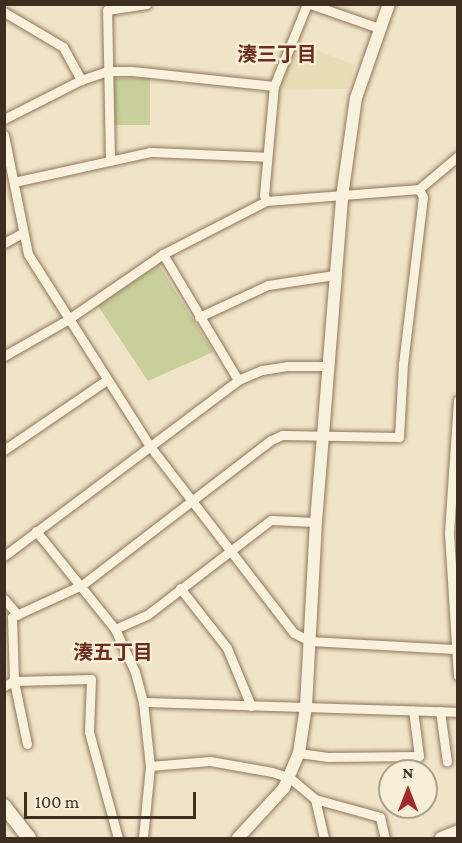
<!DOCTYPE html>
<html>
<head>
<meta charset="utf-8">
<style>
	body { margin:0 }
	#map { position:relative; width:462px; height:843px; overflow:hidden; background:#f0e4c8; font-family:"Crimson Pro","Noto Sans JP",serif }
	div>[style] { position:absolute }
	.farmland>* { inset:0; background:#e6deb5 }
	.green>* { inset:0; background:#c9cf9b; transform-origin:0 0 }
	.roads { filter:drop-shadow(0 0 2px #8d765c) drop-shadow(0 0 2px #8d765c) }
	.minor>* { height:9px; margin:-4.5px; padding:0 4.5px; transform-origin:4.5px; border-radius:4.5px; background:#faf1dc }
	.tertiary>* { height:12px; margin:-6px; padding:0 6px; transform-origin:6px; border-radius:6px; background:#faf1dc }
	.secondary>* { height:14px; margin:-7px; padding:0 7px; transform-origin:7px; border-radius:7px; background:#faf1dc }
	span { translate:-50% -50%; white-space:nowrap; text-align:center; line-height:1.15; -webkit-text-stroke:4.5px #f7eed8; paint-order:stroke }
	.neighbourhood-label { font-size:20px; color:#6b2e1e; font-weight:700 }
	.frame { position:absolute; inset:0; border:6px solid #3d2e20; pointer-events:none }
	.north { position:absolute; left:378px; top:759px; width:60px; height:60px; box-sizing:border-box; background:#f7eed8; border:2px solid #ada18e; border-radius:50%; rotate:0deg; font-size:16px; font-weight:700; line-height:24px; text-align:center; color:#3d2e20 }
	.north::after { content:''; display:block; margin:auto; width:21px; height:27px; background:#9e2a2b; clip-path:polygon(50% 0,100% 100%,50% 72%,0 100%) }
	.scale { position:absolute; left:24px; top:792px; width:172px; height:27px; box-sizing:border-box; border:3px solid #3d2e20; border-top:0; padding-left:8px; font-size:18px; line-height:21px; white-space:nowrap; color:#3d2e20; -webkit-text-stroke:4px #f7eed8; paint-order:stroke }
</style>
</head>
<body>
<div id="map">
	<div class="farmland">
		<div style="clip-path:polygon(297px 43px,355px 65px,347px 89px,279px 90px)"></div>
	</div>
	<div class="green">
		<div style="left:150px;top:78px;width:47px;height:38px;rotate:90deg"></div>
		<div style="clip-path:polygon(159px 265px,213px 352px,148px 381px,98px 306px)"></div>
	</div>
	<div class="roads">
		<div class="minor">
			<div style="left:310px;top:4px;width:73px;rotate:19.2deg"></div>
			<div style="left:4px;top:12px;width:69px;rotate:30.7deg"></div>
			<div style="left:63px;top:47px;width:38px;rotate:61deg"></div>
			<div style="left:81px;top:80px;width:28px;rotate:-19deg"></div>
			<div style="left:107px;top:71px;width:25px"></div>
			<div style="left:132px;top:71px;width:143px;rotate:6deg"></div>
			<div style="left:4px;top:119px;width:86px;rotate:-26.9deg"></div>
			<div style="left:4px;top:135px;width:121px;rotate:78.6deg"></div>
			<div style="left:28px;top:254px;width:226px;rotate:57.6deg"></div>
			<div style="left:149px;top:445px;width:237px;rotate:52.4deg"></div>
			<div style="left:294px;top:633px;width:18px;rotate:27deg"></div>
			<div style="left:310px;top:641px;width:144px;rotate:3.2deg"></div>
			<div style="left:110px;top:161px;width:151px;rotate:-91.1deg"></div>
			<div style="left:107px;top:10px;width:40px;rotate:-8.5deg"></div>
			<div style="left:14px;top:182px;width:139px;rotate:-12.4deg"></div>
			<div style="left:150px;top:152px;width:117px;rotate:2.4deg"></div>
			<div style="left:419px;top:189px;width:51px;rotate:-40.2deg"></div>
			<div style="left:4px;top:243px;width:21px;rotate:-29deg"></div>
			<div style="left:199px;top:317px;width:76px;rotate:-24.9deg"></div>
			<div style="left:268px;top:285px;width:67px;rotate:-8.6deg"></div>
			<div style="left:4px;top:356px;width:73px;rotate:-29.7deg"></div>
			<div style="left:67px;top:320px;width:116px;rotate:-34.5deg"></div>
			<div style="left:238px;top:380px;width:147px;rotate:-120.8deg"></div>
			<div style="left:163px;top:254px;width:116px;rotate:-27.2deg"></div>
			<div style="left:458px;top:400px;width:133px;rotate:93.9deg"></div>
			<div style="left:449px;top:533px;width:143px;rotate:86.4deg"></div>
			<div style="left:4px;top:450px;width:122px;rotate:-34.3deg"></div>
			<div style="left:36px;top:531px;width:126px;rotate:51.1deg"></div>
			<div style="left:115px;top:629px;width:47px;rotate:65.1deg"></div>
			<div style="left:135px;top:672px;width:31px;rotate:75deg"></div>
			<div style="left:143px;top:702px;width:64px;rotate:83.8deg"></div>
			<div style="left:150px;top:766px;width:72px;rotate:95.6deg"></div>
			<div style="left:4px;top:556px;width:293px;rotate:-36.9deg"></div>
			<div style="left:238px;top:380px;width:26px;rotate:-23deg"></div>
			<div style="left:262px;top:370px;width:25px;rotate:-9deg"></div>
			<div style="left:287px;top:366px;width:40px"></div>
			<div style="left:180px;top:588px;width:76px;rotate:51.9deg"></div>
			<div style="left:227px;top:648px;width:63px;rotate:67.5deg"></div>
			<div style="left:4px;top:599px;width:21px;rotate:49deg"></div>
			<div style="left:115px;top:629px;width:35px;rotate:-24deg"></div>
			<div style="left:147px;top:615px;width:156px;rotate:-37.5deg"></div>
			<div style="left:271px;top:520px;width:45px;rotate:2.5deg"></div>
			<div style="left:4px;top:686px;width:11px;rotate:-27deg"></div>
			<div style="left:14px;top:681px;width:64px;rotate:-91.8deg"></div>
			<div style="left:12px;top:617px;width:77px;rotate:-24.6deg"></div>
			<div style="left:82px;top:585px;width:238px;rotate:-37.5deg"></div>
			<div style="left:271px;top:440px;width:12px;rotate:-24deg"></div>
			<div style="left:282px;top:435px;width:117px;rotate:1deg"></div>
			<div style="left:399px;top:437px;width:73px;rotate:-86.9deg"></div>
			<div style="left:403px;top:364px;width:168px;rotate:-83.2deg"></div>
			<div style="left:423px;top:197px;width:9px;rotate:-117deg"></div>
			<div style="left:419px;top:189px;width:153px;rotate:175.5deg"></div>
			<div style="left:266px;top:201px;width:6px;rotate:-108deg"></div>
			<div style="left:264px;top:195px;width:109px;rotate:-84.8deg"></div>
			<div style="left:274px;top:86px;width:88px;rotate:-68.1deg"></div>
			<div style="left:143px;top:702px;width:315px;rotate:1.8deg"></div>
			<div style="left:440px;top:711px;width:51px;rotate:82.2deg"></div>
			<div style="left:27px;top:744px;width:64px;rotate:-101.7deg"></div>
			<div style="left:14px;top:681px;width:77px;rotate:-1.5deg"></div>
			<div style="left:91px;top:679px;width:53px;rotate:92.2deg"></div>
			<div style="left:89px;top:732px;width:110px;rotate:74.7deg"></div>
			<div style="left:299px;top:753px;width:29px;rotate:8deg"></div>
			<div style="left:328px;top:757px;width:91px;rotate:-0.6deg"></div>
			<div style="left:419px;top:756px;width:46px;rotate:-97.4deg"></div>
			<div style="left:150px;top:766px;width:60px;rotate:-4.8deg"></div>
			<div style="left:210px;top:761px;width:63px;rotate:10.1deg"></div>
			<div style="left:272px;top:772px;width:19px;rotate:18deg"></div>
			<div style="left:290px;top:778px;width:33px;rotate:40deg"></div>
			<div style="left:315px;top:799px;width:67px;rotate:15.5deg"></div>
			<div style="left:380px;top:817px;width:22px;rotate:77deg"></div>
			<div style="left:315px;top:799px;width:40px;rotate:77deg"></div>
		</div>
		<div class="tertiary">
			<div style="left:238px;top:838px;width:68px;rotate:-47.4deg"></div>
			<div style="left:284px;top:788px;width:38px;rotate:-67deg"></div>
			<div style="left:299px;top:753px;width:48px;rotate:-81.5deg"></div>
			<div style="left:306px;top:706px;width:184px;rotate:-86.9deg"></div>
			<div style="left:316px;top:522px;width:326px;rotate:-85.4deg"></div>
			<div style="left:342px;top:197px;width:100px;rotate:-82deg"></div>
			<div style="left:356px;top:98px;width:100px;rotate:-70.7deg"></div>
			<div style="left:441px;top:838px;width:18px;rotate:-22deg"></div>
		</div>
		<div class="secondary">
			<div style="left:4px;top:806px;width:41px;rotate:52deg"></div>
		</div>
	</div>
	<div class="neighbourhood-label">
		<span style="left:277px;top:54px">湊三丁目</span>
		<span style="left:113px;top:652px">湊五丁目</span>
	</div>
	<div class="frame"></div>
	<div class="north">N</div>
	<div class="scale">100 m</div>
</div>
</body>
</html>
